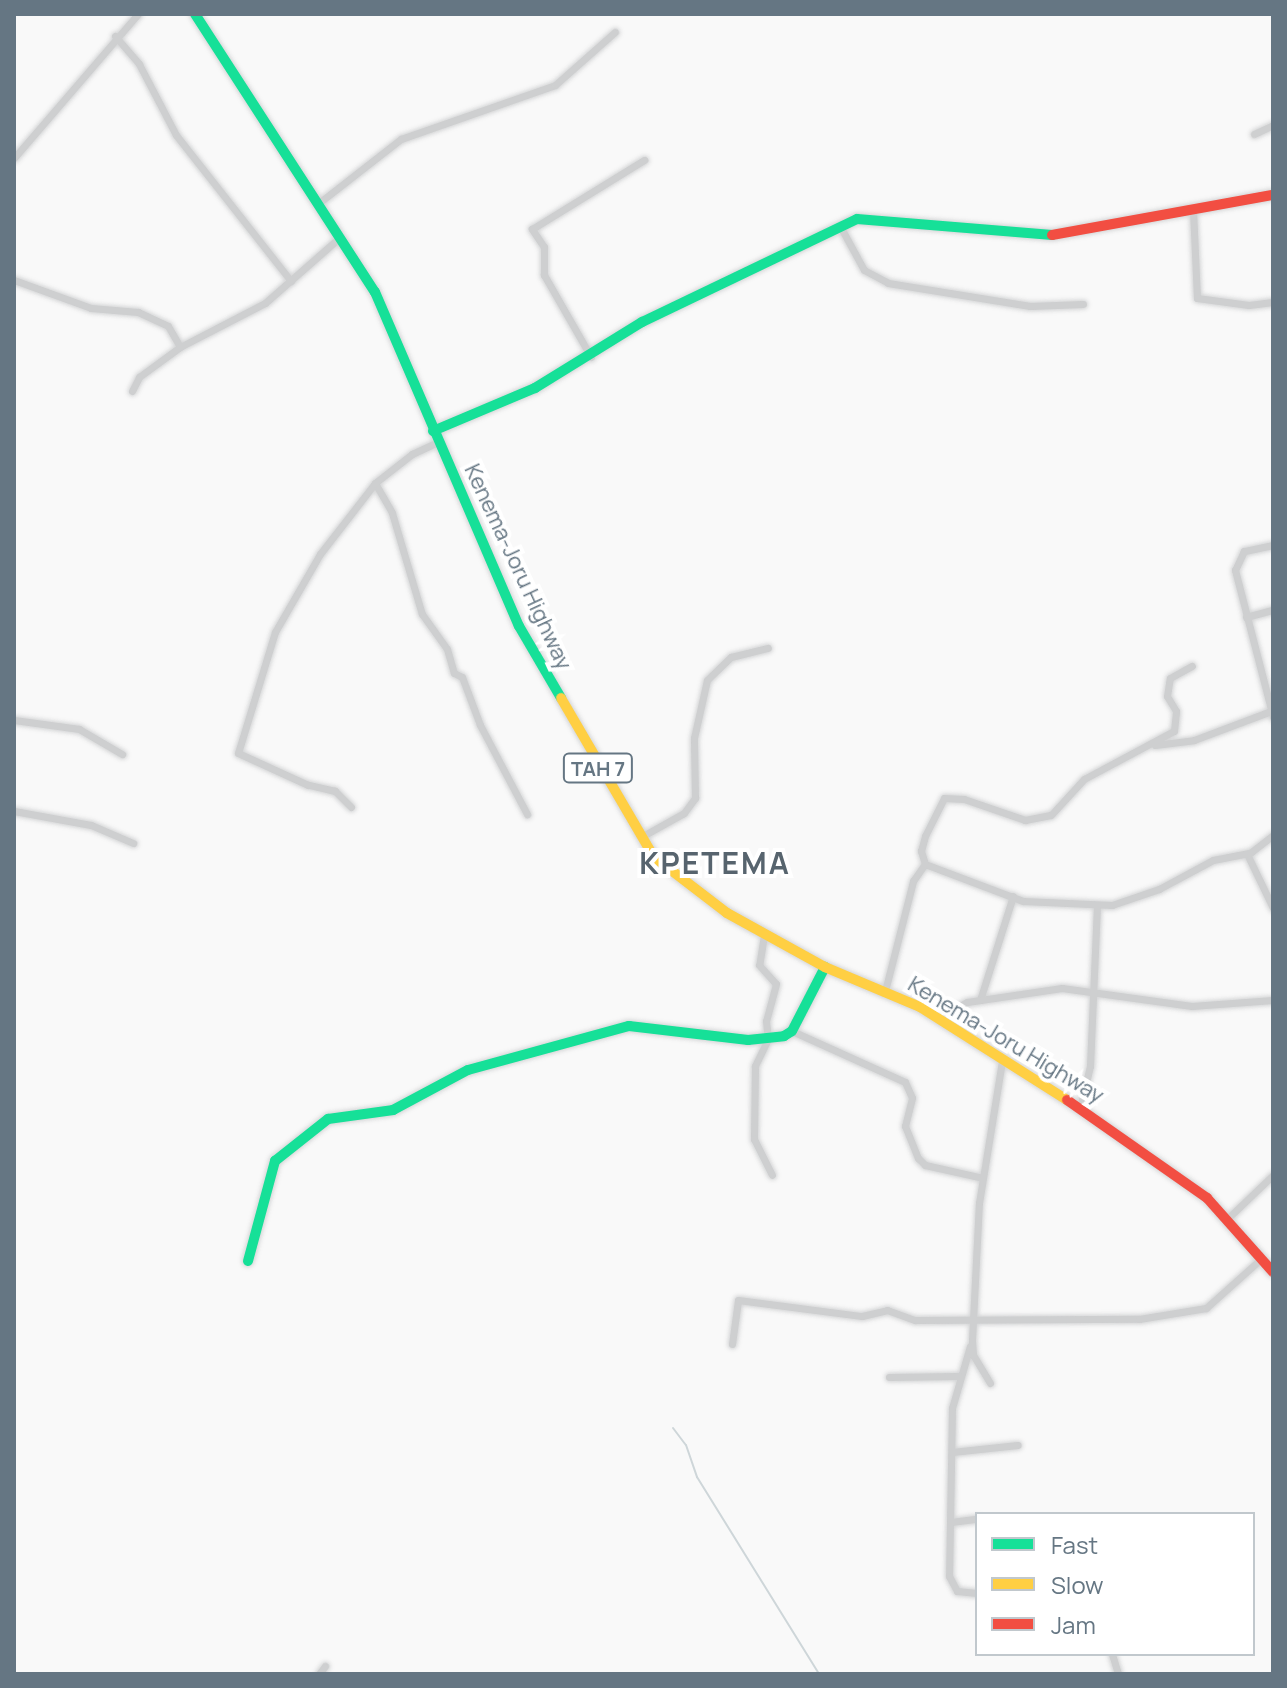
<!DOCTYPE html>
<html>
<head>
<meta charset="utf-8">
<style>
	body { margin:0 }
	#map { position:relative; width:1287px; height:1688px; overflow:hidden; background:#f9f9f9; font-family:Manrope,sans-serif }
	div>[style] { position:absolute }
	.stream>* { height:2px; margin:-1px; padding:0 1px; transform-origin:1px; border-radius:1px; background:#ced6d9 }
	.roads { filter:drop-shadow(0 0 2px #d5d6d7) drop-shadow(0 0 2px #d5d6d7) }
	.street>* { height:7px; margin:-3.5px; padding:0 3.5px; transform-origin:3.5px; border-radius:3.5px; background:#cecfd0 }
	.fast>* { height:10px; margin:-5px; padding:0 5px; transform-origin:5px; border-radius:5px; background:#16e098 }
	.slow>* { height:10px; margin:-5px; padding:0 5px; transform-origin:5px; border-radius:5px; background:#ffcf43 }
	.jam>* { height:10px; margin:-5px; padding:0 5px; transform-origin:5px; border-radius:5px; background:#f24e42 }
	span { translate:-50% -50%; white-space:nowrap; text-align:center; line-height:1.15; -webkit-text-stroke:8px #fff; paint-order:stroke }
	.shield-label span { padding:2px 6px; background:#fff; border:2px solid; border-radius:6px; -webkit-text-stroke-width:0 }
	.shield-label { font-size:20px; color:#657683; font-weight:700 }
	.street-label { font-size:22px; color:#657683 }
	.district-label { font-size:30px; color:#57646e; font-weight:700; letter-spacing:2px }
	.frame { position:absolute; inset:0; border:16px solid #657683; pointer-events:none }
	.legend { position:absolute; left:975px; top:1512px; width:280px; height:144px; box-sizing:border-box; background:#fff; border:2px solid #c1c8cd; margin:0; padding:10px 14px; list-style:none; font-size:24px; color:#657683 }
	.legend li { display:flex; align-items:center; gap:16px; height:40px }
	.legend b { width:40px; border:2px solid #c1c8cd }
</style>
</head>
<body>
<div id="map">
	<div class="stream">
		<div style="left:673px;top:1428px;width:21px;rotate:53deg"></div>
		<div style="left:686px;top:1445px;width:34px;rotate:71deg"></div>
		<div style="left:697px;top:1477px;width:232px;rotate:58.2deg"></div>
	</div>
	<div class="roads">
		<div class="street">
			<div style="left:115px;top:36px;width:37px;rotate:49deg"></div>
			<div style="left:139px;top:64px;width:80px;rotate:62.5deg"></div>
			<div style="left:176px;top:135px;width:186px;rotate:51.8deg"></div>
			<div style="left:1254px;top:134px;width:21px;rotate:-25deg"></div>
			<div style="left:14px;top:158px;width:190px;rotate:-49.3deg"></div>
			<div style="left:320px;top:202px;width:103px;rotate:-37.9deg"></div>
			<div style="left:401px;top:139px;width:163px;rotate:-19.3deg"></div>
			<div style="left:555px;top:85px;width:80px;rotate:-41.5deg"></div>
			<div style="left:1193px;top:210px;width:88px;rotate:87.4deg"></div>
			<div style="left:1197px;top:298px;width:52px;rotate:7.7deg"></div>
			<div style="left:1249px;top:305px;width:24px;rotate:-7deg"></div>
			<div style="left:840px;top:226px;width:50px;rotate:61.4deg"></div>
			<div style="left:864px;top:270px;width:27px;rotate:28deg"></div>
			<div style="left:888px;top:283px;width:144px;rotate:9.2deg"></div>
			<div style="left:1030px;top:306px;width:53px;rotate:-2.2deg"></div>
			<div style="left:14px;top:280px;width:82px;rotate:20deg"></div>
			<div style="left:91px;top:308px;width:47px;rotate:4.9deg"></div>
			<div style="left:138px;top:312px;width:33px;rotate:25deg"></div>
			<div style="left:168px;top:326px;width:24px;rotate:60deg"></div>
			<div style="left:591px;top:357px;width:95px;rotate:-119.8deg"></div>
			<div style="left:544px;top:275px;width:28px;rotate:-90deg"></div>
			<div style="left:544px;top:247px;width:22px;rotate:-124deg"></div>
			<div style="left:532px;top:229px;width:132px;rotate:-31.6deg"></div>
			<div style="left:132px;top:391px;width:16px;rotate:-63deg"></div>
			<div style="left:139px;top:377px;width:51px;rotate:-36.2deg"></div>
			<div style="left:180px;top:347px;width:96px;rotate:-27.4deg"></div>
			<div style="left:265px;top:303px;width:100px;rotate:-41.3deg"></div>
			<div style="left:375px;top:483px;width:34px;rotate:60deg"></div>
			<div style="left:392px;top:513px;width:105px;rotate:73.5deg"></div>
			<div style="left:422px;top:614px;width:43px;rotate:54.5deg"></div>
			<div style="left:447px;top:649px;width:25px;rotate:74deg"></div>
			<div style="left:454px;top:673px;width:9px;rotate:27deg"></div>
			<div style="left:462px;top:677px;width:51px;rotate:69.4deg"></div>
			<div style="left:480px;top:725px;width:101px;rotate:62.2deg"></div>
			<div style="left:1273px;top:545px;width:30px;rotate:168deg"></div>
			<div style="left:1244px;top:551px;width:21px;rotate:115deg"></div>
			<div style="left:1235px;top:570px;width:152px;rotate:75.5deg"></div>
			<div style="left:1246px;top:617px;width:28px;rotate:-15deg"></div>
			<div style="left:14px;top:720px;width:66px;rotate:7.9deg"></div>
			<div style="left:79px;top:729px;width:50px;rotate:30.2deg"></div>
			<div style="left:1155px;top:745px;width:39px;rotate:-7deg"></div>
			<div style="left:1194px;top:740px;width:82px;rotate:-20.6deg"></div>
			<div style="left:351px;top:807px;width:23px;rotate:-135deg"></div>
			<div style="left:335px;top:791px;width:28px;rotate:-167deg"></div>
			<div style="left:308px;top:785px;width:77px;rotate:-155.4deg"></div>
			<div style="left:238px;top:753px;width:127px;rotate:-73deg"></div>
			<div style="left:275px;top:632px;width:90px;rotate:-60deg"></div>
			<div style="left:320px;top:554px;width:90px;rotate:-52.2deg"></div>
			<div style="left:375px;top:483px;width:47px;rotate:-38.1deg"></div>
			<div style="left:412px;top:454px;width:29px;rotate:-25deg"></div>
			<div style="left:14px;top:811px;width:78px;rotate:10.3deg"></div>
			<div style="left:91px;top:825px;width:46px;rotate:23.2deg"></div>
			<div style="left:641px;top:837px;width:49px;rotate:-29.2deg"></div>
			<div style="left:684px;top:813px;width:19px;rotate:-54deg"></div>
			<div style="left:695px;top:798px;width:60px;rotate:-91deg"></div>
			<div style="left:694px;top:738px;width:59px;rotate:-77.4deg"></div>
			<div style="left:707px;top:680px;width:33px;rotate:-44deg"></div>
			<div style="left:731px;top:657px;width:38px;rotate:-14deg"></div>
			<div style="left:1247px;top:854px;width:60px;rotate:64.3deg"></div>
			<div style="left:925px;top:864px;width:105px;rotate:20.7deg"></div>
			<div style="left:1023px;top:901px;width:89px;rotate:2.6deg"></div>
			<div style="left:1112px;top:905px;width:50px;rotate:-18.8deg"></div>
			<div style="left:1159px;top:889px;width:61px;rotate:-28.2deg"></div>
			<div style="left:1213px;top:860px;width:38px;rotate:-11deg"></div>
			<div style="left:1250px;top:853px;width:29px;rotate:-38deg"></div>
			<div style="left:764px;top:935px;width:30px;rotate:99deg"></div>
			<div style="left:759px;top:965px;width:25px;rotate:48deg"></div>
			<div style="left:776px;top:984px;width:38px;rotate:105deg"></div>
			<div style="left:766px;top:1021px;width:18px;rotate:84deg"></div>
			<div style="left:768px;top:1039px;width:30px;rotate:116deg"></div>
			<div style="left:755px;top:1066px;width:73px;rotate:90.8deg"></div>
			<div style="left:754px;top:1139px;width:40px;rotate:63.4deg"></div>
			<div style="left:885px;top:991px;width:114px;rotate:-75.7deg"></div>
			<div style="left:913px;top:881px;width:21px;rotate:-55deg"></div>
			<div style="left:925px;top:864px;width:14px;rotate:-107deg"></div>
			<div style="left:921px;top:851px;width:16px;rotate:-75deg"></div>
			<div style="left:925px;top:836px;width:42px;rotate:-63.4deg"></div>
			<div style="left:944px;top:798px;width:20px;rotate:3deg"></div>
			<div style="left:964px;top:799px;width:65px;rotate:19deg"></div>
			<div style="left:1025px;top:820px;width:26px;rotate:-11deg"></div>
			<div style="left:1051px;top:815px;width:49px;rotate:-47.5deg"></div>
			<div style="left:1084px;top:779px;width:102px;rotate:-28.1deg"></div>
			<div style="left:1174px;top:731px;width:20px;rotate:-84deg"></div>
			<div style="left:1176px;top:711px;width:17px;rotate:-121deg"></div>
			<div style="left:1167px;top:696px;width:18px;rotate:-81deg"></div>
			<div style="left:1170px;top:678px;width:25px;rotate:-29deg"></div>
			<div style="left:980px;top:1000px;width:109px;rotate:-72.4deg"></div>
			<div style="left:938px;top:1018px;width:33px;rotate:-29deg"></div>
			<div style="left:967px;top:1002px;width:96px;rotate:-8.4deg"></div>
			<div style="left:1062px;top:988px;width:131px;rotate:7.9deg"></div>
			<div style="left:1192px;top:1006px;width:81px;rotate:-4.2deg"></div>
			<div style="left:792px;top:1031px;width:124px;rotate:24.3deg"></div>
			<div style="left:905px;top:1082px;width:17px;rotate:66deg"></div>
			<div style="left:912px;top:1098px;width:29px;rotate:104deg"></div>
			<div style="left:905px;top:1126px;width:35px;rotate:68deg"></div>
			<div style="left:918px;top:1158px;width:10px;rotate:45deg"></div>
			<div style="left:925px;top:1165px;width:59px;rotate:12.6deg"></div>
			<div style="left:1080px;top:1108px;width:43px;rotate:-76.6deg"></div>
			<div style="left:1090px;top:1066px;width:161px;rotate:-87.5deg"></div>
			<div style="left:1228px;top:1218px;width:62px;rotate:-43.7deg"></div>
			<div style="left:732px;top:1344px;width:44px;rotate:-82.2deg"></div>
			<div style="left:738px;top:1300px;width:125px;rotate:7.4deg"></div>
			<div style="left:862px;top:1316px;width:26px;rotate:-13deg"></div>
			<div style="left:887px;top:1310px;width:30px;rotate:20deg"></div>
			<div style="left:915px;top:1320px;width:224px;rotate:-0.3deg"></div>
			<div style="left:1139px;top:1319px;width:68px;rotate:-9.3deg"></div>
			<div style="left:1206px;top:1308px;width:75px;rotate:-41.8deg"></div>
			<div style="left:970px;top:1346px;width:65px;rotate:106.2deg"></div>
			<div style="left:952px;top:1408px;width:168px;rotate:91deg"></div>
			<div style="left:949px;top:1576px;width:17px;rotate:62deg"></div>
			<div style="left:957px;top:1591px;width:20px;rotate:6deg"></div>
			<div style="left:889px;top:1377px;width:69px;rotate:-0.8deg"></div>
			<div style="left:990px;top:1383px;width:33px;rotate:-121deg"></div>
			<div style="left:973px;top:1355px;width:15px;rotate:-94deg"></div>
			<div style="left:972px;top:1340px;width:137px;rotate:-87.1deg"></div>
			<div style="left:979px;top:1203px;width:144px;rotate:-80.8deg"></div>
			<div style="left:952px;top:1452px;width:66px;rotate:-6.1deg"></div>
			<div style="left:951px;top:1522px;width:26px;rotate:-7deg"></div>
			<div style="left:1112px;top:1654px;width:21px;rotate:73deg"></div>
			<div style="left:319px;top:1674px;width:10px;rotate:-53deg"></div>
		</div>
		<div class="fast">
			<div style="left:195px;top:14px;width:331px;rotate:57.1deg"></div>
			<div style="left:375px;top:292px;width:364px;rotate:66.7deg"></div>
			<div style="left:519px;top:626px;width:83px;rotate:59.7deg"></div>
			<div style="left:433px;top:431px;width:111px;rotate:-22.9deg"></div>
			<div style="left:535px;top:388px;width:126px;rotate:-31.7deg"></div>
			<div style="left:642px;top:322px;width:238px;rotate:-25.6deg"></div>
			<div style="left:857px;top:219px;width:196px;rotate:4.7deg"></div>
			<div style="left:248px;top:1261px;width:104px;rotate:-74.9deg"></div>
			<div style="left:275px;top:1161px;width:68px;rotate:-38.4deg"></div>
			<div style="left:328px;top:1119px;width:66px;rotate:-7.9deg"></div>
			<div style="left:393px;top:1110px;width:85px;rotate:-28.1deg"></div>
			<div style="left:468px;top:1070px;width:167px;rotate:-15.3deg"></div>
			<div style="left:629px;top:1026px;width:120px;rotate:6.7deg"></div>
			<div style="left:748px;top:1040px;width:36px;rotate:-6deg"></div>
			<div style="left:784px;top:1036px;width:9px;rotate:-32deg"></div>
			<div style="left:792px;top:1031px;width:72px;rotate:-62.7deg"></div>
		</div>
		<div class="slow">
			<div style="left:561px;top:698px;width:184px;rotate:59.7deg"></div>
			<div style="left:654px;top:857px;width:92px;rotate:37.5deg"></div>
			<div style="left:727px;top:913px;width:112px;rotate:28.9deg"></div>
			<div style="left:825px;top:967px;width:103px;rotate:22.8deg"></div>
			<div style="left:920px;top:1007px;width:174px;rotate:32.3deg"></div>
		</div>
		<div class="jam">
			<div style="left:1052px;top:235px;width:225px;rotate:-10.3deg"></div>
			<div style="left:1067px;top:1100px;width:171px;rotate:35deg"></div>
			<div style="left:1207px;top:1198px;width:99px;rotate:48.3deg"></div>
		</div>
	</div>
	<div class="shield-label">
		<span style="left:598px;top:768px">TAH 7</span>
	</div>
	<div class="street-label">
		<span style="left:518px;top:567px;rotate:65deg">Kenema-Joru Highway</span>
		<span style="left:1006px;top:1040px;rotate:31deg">Kenema-Joru Highway</span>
	</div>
	<div class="district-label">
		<span style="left:715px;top:863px">KPETEMA</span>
	</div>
	<div class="frame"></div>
	<ul class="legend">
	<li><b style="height:10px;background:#16e098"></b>Fast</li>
	<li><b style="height:10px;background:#ffcf43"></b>Slow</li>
	<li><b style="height:10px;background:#f24e42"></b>Jam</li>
	</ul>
</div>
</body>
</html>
